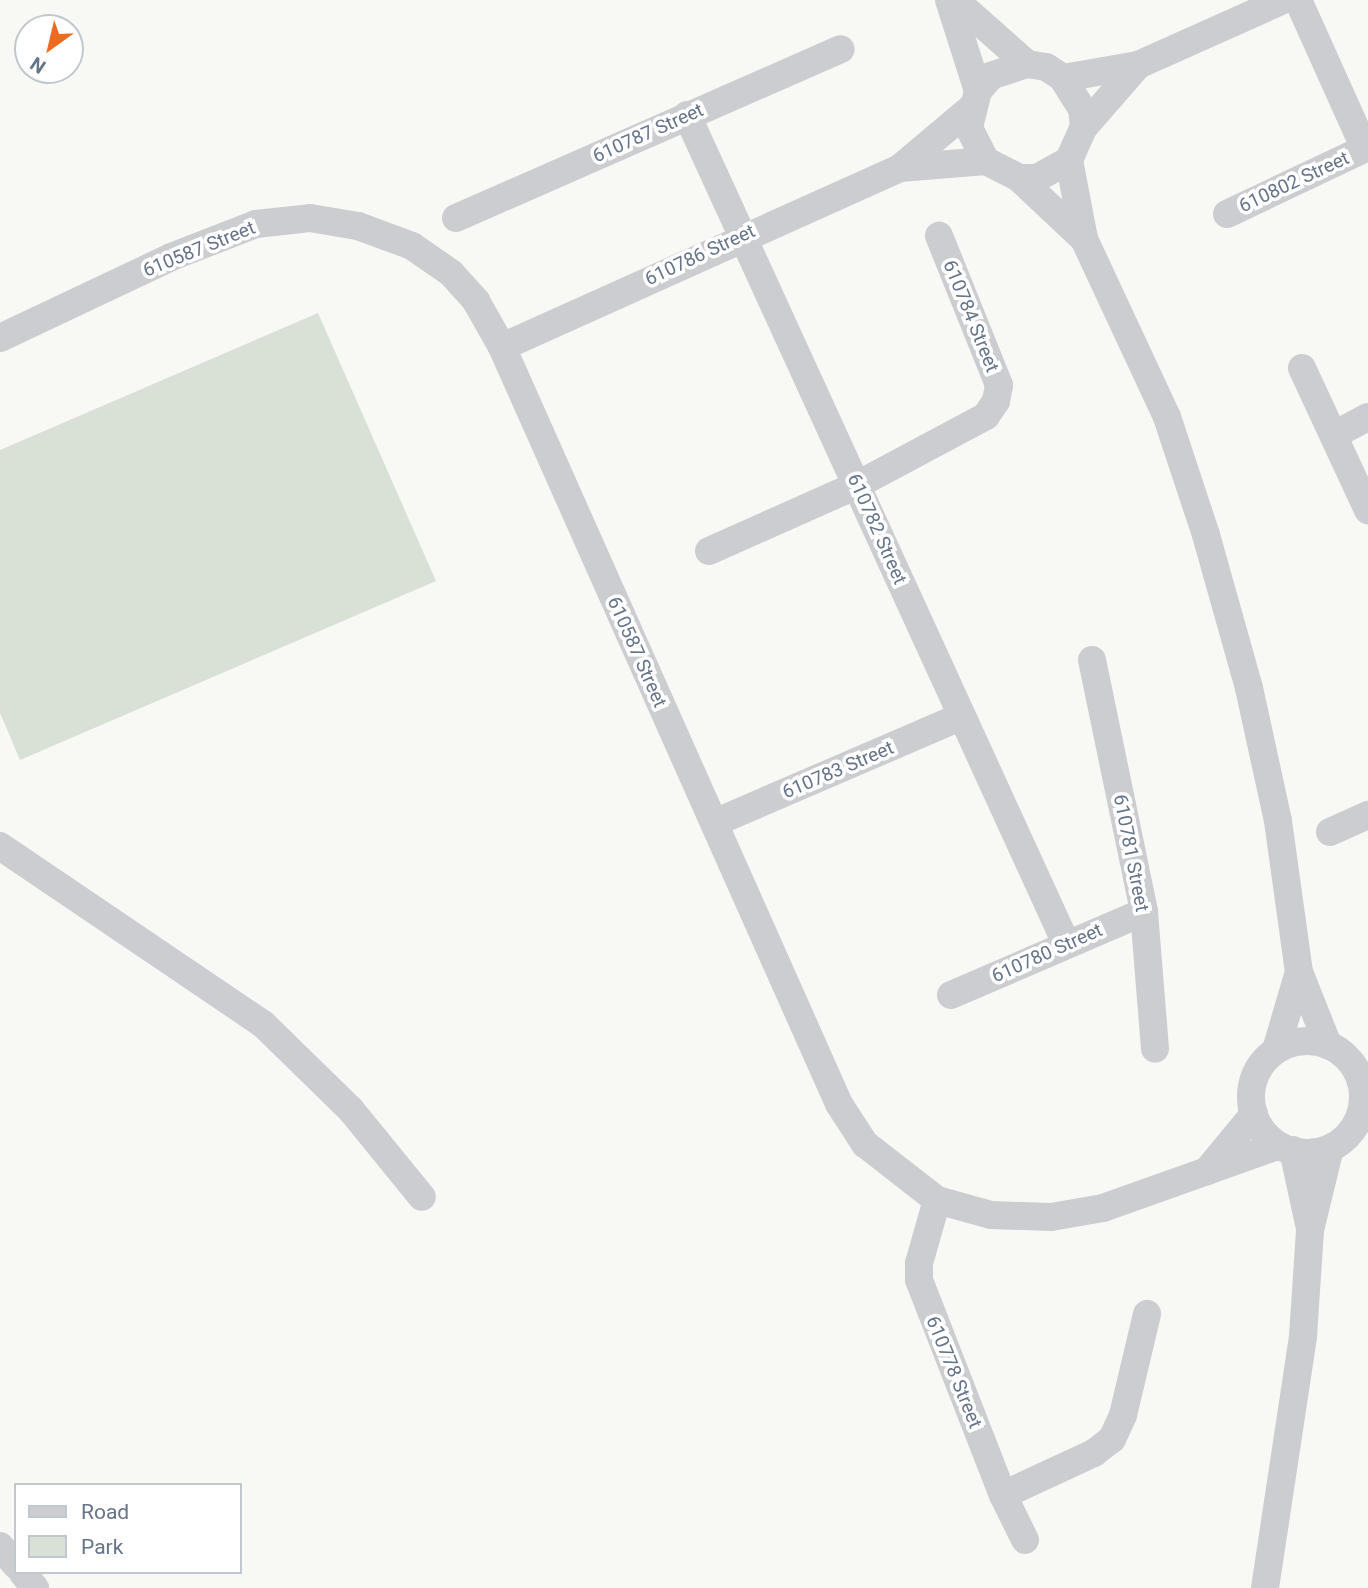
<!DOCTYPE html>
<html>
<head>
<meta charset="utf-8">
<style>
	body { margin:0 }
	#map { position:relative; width:1368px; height:1588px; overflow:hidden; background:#f8f8f5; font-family:Roboto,sans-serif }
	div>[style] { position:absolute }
	.green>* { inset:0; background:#d9e1d6 }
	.street>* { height:28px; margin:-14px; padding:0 14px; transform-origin:14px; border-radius:14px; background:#cbcdd1 }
	.street>.ring { margin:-14px; padding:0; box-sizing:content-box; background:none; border:28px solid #cbcdd1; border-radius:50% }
	span { translate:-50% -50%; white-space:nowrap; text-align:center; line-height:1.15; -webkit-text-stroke:7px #fff; paint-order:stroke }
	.street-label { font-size:19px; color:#657488 }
	.legend { position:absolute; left:14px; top:1483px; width:228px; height:91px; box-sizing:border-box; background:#fff; border:2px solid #c1c7cf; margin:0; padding:9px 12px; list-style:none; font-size:21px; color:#657488 }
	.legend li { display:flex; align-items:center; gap:14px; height:35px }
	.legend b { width:35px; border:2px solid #c1c7cf }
	.north { position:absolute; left:14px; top:14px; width:70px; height:70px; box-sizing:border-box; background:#fff; border:2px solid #c1c7cf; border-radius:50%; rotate:214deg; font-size:19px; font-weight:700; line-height:28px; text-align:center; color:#657488 }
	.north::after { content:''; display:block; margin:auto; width:24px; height:32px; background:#ed6b20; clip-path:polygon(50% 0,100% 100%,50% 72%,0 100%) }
</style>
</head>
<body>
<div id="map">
	<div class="green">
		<div style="clip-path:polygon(318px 313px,436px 581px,20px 760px,0 713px,0 450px)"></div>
	</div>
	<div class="street">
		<div style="left:949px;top:0;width:96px;rotate:72.3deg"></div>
		<div style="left:978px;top:91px;width:38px;rotate:104deg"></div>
		<div style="left:969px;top:128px;width:37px;rotate:63deg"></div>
		<div style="left:986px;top:161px;width:37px;rotate:27deg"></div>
		<div style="left:1019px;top:178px;width:18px"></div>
		<div style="left:1037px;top:178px;width:37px;rotate:-29deg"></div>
		<div style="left:1069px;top:160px;width:36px;rotate:-66deg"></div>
		<div style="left:1084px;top:127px;width:18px;rotate:-96deg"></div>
		<div style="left:1082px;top:109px;width:36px;rotate:-122deg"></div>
		<div style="left:1063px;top:78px;width:20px;rotate:-147deg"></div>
		<div style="left:1046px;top:67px;width:19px;rotate:-171deg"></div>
		<div style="left:1027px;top:64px;width:38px;rotate:162deg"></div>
		<div style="left:991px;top:76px;width:20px;rotate:131deg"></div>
		<div style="left:955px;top:0;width:96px;rotate:41.6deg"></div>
		<div style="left:1298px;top:0;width:163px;rotate:65.8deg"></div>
		<div style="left:1063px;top:78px;width:76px;rotate:-9.8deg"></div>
		<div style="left:1138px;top:65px;width:159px;rotate:-24.1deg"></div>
		<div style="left:687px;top:115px;width:911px;rotate:65.41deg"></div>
		<div style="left:1084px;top:127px;width:82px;rotate:-48.9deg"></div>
		<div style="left:1069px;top:160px;width:80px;rotate:79.2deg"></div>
		<div style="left:1084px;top:239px;width:196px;rotate:65deg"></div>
		<div style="left:1167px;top:417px;width:124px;rotate:71.7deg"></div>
		<div style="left:1206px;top:535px;width:159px;rotate:74.3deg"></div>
		<div style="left:1249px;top:688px;width:136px;rotate:77.7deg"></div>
		<div style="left:1278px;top:821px;width:152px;rotate:82.1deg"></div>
		<div style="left:1299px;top:972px;width:79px;rotate:68.3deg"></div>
		<div style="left:900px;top:168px;width:86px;rotate:-4.7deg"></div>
		<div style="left:1019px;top:178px;width:89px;rotate:43.2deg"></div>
		<div style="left:1227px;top:214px;width:156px;rotate:-25.4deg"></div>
		<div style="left:456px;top:218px;width:420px;rotate:-23.7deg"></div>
		<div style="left:0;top:338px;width:189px;rotate:-25.3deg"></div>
		<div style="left:171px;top:257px;width:91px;rotate:-21.2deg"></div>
		<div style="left:256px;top:224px;width:54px;rotate:-6.3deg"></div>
		<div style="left:310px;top:218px;width:49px;rotate:9.5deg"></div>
		<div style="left:358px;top:226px;width:58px;rotate:20.3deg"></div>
		<div style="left:412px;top:246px;width:47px;rotate:34.7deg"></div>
		<div style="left:451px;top:273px;width:38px;rotate:48deg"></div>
		<div style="left:476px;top:301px;width:53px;rotate:60.5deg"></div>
		<div style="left:502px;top:347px;width:829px;rotate:66deg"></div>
		<div style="left:839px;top:1104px;width:48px;rotate:57deg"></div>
		<div style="left:865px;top:1144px;width:91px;rotate:37.9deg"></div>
		<div style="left:937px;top:1200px;width:56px;rotate:15.5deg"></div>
		<div style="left:991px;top:1215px;width:60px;rotate:1.9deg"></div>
		<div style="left:1051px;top:1217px;width:53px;rotate:-9.8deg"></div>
		<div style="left:1103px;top:1208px;width:185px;rotate:-19.6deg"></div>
		<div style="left:502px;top:347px;width:436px;rotate:-24.2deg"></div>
		<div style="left:900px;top:168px;width:92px;rotate:-40.1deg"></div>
		<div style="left:1302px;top:368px;width:157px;rotate:65.1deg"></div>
		<div style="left:1334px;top:435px;width:38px;rotate:-28deg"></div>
		<div style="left:709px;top:551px;width:162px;rotate:-24deg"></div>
		<div style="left:857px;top:485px;width:146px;rotate:-28.1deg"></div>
		<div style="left:986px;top:416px;width:18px;rotate:-56deg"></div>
		<div style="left:996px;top:401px;width:16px;rotate:-79deg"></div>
		<div style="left:999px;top:385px;width:161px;rotate:-111.9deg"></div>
		<div style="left:1092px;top:660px;width:257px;rotate:78.3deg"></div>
		<div style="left:1144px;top:912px;width:137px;rotate:85.4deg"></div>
		<div style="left:714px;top:823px;width:270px;rotate:-23.3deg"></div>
		<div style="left:1330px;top:832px;width:42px;rotate:-24.1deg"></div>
		<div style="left:0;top:846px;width:318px;rotate:34.1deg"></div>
		<div style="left:263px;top:1024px;width:123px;rotate:44.3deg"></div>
		<div style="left:351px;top:1110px;width:112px;rotate:50.8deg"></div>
		<div style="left:951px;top:995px;width:210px;rotate:-23.3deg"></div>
		<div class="ring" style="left:1251px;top:1041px;width:84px;height:84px"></div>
		<div style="left:1276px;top:1050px;width:81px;rotate:-73.6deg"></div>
		<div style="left:1293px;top:1150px;width:76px;rotate:77.8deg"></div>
		<div style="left:1207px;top:1171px;width:74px;rotate:-50.5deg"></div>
		<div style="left:937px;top:1200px;width:66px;rotate:105.9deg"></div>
		<div style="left:919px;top:1263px;width:17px;rotate:90deg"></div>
		<div style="left:919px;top:1280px;width:231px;rotate:68.7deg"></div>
		<div style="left:1003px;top:1495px;width:50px;rotate:63.9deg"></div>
		<div style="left:1003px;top:1495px;width:100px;rotate:-24.8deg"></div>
		<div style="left:1094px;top:1453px;width:23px;rotate:-38deg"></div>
		<div style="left:1112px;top:1439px;width:26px;rotate:-65deg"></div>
		<div style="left:1123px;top:1415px;width:104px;rotate:-76.6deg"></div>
		<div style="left:0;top:1546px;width:25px;rotate:50deg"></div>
		<div style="left:22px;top:1572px;width:21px;rotate:51deg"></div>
		<div style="left:1265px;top:1588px;width:255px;rotate:-81.4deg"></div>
		<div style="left:1303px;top:1336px;width:106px;rotate:-86.2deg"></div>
		<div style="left:1310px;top:1230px;width:84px;rotate:-76.3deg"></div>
	</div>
	<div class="street-label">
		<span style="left:648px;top:133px;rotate:-24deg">610787 Street</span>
		<span style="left:1294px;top:182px;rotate:-25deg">610802 Street</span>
		<span style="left:199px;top:249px;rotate:-22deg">610587 Street</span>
		<span style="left:700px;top:255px;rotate:-25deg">610786 Street</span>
		<span style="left:971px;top:316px;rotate:68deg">610784 Street</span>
		<span style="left:877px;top:529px;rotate:66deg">610782 Street</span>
		<span style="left:637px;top:652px;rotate:66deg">610587 Street</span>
		<span style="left:838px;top:770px;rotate:-23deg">610783 Street</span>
		<span style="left:1131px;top:853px;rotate:79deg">610781 Street</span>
		<span style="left:1047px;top:953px;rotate:-24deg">610780 Street</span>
		<span style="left:954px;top:1372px;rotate:68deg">610778 Street</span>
	</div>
	<ul class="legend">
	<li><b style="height:9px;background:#cbcdd1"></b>Road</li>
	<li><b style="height:19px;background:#d9e1d6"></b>Park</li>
	</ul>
	<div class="north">N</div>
</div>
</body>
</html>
